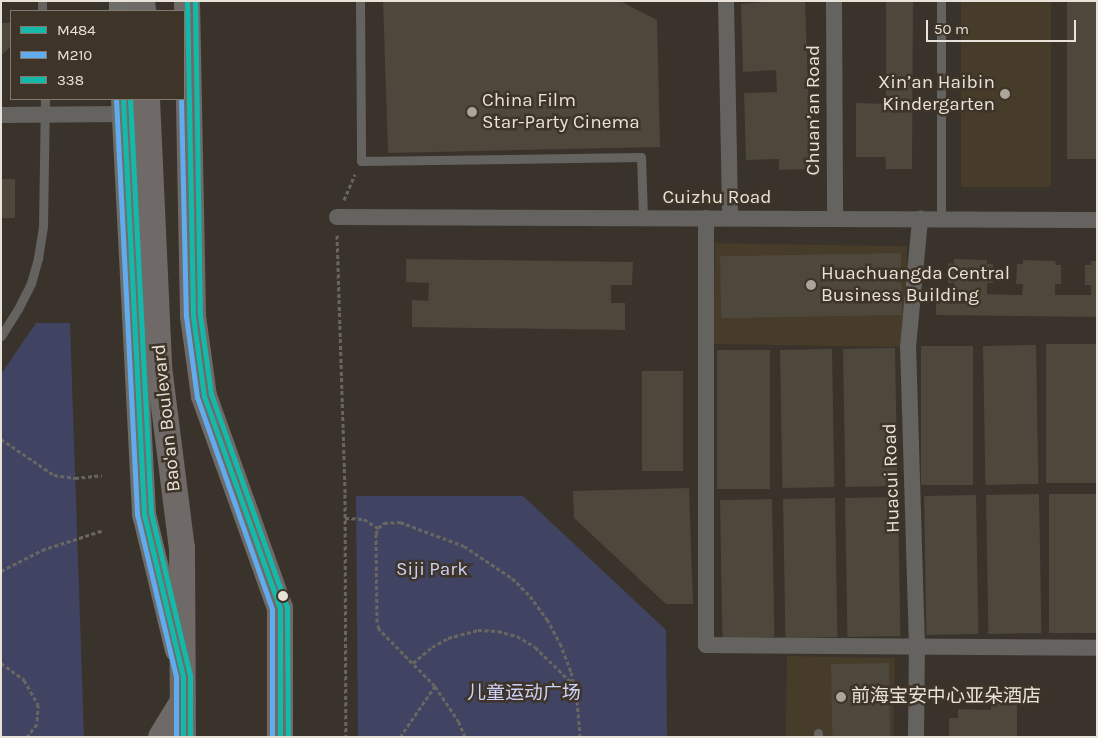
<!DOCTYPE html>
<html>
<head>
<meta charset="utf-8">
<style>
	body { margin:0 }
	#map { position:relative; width:1098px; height:738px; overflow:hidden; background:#39332c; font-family:Karla,"Noto Sans SC",sans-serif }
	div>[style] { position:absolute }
	.built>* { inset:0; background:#473b29; transform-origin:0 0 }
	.green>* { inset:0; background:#404362 }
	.building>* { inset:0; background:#4e473c; transform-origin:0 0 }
	.path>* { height:3px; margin-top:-1.5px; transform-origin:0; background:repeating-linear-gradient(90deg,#696662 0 4px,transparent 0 6.5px) }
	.lane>* { height:9px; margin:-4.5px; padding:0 4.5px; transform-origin:4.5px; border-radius:4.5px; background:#656360 }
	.street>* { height:16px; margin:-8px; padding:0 8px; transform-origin:8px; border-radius:8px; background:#656360 }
	.secondary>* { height:24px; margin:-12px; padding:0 12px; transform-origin:12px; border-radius:12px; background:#6f6d6a }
	.primary>* { height:26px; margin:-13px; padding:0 13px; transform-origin:13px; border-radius:13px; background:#6f6a67 }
	.bus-1>* { height:5px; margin:-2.5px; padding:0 2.5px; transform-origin:2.5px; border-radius:2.5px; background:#14b9a9 }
	.bus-2>* { height:5px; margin:-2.5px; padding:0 2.5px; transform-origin:2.5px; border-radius:2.5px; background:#60acee }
	.bus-3>* { height:5px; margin:-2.5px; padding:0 2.5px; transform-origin:2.5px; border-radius:2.5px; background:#14b9a9 }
	.dots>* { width:14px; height:14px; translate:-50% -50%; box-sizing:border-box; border:2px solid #3e3427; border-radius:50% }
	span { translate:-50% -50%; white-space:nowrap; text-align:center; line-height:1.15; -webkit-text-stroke:5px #3e3427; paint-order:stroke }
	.poi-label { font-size:19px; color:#e8e2d9 }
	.right { translate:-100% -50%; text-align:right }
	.left { translate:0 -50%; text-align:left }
	.street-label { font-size:19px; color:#e8e2d9 }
	.park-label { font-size:19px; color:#cbd1fa }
	.frame { position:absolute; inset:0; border:2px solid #e8e2d9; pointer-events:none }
	.legend { position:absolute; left:10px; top:10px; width:175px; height:90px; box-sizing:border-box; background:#3e3427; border:1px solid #827a6e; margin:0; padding:6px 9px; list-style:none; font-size:15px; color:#e8e2d9 }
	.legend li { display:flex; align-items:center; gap:10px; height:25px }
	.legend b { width:25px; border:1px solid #827a6e }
	.scale { position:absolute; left:926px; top:20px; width:150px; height:22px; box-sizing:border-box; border:2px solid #e8e2d9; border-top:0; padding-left:6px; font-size:15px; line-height:18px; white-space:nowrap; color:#e8e2d9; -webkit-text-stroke:4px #3e3427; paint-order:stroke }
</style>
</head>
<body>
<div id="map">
	<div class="built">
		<div style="left:961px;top:1px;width:90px;height:186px"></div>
		<div style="left:715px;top:243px;width:192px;height:101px;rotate:1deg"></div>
		<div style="left:787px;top:656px;width:108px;height:81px;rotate:1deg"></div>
	</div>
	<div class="green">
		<div style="clip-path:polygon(36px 323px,70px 323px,84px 737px,1px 737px,1px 374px)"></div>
		<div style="clip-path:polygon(356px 496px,523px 496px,666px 630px,667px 737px,358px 737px)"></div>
	</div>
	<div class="building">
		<div style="clip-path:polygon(383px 1px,620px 1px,657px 20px,660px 147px,388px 153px)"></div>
		<div style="clip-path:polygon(774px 1px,805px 1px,811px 169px,779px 170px,779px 159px,746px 160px,744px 93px,777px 92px,776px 70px,743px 72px,741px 4px)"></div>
		<div style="clip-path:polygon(886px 1px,913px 1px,912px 169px,886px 169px,885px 157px,856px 157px,856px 103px,886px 104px)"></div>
		<div style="left:1067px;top:1px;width:30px;height:158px"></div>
		<div style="clip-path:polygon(1px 23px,11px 23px,11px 46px,1px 56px)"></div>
		<div style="left:1px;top:179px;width:14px;height:39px"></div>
		<div style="left:901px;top:253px;width:62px;height:181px;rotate:89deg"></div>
		<div style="clip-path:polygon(406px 259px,633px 262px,632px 285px,611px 285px,611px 303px,625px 303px,625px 330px,412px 327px,412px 300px,428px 301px,429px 283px,406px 282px)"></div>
		<div style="clip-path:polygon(954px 259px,987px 260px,987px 264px,993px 264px,993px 283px,987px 283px,987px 294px,1022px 295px,1023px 284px,1016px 284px,1017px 264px,1023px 264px,1023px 260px,1055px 261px,1056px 265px,1061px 265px,1061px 284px,1055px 284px,1055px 295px,1091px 295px,1091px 285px,1085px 285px,1085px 265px,1091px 265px,1091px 261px,1097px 261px,1097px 317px,936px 315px,936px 293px,954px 294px,954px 283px,948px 283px,948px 263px,954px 264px)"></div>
		<div style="left:1097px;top:344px;width:139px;height:51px;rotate:90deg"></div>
		<div style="left:1036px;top:345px;width:139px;height:53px;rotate:89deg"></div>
		<div style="left:921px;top:346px;width:52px;height:139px"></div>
		<div style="left:895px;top:348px;width:138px;height:52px;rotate:89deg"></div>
		<div style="left:832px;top:349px;width:138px;height:52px;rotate:89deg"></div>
		<div style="left:717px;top:350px;width:53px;height:139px"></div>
		<div style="left:642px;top:371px;width:41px;height:100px"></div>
		<div style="clip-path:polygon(689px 488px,693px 604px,666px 604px,574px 518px,573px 491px)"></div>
		<div style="left:1039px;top:494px;width:139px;height:53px;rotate:89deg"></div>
		<div style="left:1049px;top:494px;width:48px;height:139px"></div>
		<div style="left:976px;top:495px;width:139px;height:52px;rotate:89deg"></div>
		<div style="left:898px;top:497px;width:139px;height:53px;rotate:89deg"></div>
		<div style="left:835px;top:498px;width:139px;height:52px;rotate:89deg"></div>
		<div style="left:772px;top:499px;width:138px;height:52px;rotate:89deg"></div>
		<div style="left:889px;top:663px;width:74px;height:58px;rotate:89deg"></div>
		<div style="clip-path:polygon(991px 695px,1017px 695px,1017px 737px,949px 737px,949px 718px,958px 718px,958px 709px,991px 710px)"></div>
	</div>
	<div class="path">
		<div style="left:344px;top:200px;width:28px;rotate:-67deg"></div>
		<div style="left:337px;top:235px;width:259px;rotate:88.2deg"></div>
		<div style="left:345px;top:494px;width:243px;rotate:89.8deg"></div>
		<div style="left:1px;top:439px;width:64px;rotate:34.2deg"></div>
		<div style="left:54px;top:475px;width:21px;rotate:8deg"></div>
		<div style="left:75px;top:478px;width:27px;rotate:-6deg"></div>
		<div style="left:345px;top:518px;width:19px;rotate:3deg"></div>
		<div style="left:364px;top:519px;width:17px;rotate:33deg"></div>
		<div style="left:1px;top:571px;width:46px;rotate:-27.1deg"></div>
		<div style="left:42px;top:550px;width:65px;rotate:-17.9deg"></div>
		<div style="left:1px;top:663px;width:29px;rotate:36deg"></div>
		<div style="left:24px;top:680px;width:28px;rotate:60deg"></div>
		<div style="left:38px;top:704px;width:20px;rotate:93deg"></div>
		<div style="left:37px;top:724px;width:16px;rotate:128deg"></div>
		<div style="left:413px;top:663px;width:25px;rotate:-40deg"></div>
		<div style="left:432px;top:647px;width:18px;rotate:-29deg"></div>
		<div style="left:448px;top:638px;width:31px;rotate:-15deg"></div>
		<div style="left:478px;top:630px;width:20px;rotate:3deg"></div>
		<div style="left:498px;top:631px;width:20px;rotate:15deg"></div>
		<div style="left:517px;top:636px;width:21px;rotate:31deg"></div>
		<div style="left:535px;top:647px;width:53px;rotate:44.2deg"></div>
		<div style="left:400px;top:737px;width:62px;rotate:-55.5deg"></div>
		<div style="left:465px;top:737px;width:16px;rotate:-112deg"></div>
		<div style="left:459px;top:722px;width:43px;rotate:-123.7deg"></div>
		<div style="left:435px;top:686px;width:80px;rotate:-134.5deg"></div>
		<div style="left:379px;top:629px;width:7px;rotate:-106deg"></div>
		<div style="left:377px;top:622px;width:88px;rotate:-90.7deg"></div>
		<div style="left:376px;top:534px;width:6px;rotate:-72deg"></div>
		<div style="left:378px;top:528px;width:8px;rotate:-40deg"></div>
		<div style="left:384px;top:523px;width:16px;rotate:-4deg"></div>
		<div style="left:400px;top:522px;width:68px;rotate:20.6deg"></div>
		<div style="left:464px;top:546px;width:58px;rotate:33.7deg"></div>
		<div style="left:512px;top:578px;width:25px;rotate:45deg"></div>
		<div style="left:530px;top:596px;width:29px;rotate:54deg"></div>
		<div style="left:547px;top:619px;width:27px;rotate:62deg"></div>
		<div style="left:560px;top:643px;width:31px;rotate:69deg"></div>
		<div style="left:571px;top:672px;width:30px;rotate:78deg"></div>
		<div style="left:577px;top:701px;width:36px;rotate:85deg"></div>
	</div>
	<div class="lane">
		<div style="left:42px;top:1px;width:10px;rotate:90deg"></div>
		<div style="left:360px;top:1px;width:160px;rotate:89.6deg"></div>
		<div style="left:361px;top:161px;width:280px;rotate:-0.8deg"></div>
		<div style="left:641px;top:157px;width:61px;rotate:88.1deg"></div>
		<div style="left:941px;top:1px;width:218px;rotate:90deg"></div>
		<div style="left:1px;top:336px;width:32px;rotate:-58deg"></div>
		<div style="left:18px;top:309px;width:29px;rotate:-63deg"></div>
		<div style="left:31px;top:283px;width:26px;rotate:-74deg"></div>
		<div style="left:38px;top:258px;width:33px;rotate:-81deg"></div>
		<div style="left:43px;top:225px;width:126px;rotate:-89.1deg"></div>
		<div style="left:818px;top:733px;width:4px;rotate:90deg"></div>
	</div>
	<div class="street">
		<div style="left:726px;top:1px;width:217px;rotate:88.9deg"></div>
		<div style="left:834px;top:1px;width:218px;rotate:89.7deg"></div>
		<div style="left:1px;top:115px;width:123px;rotate:-0.5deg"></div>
		<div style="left:337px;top:217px;width:760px;rotate:0.23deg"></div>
		<div style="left:706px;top:218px;width:427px;rotate:90deg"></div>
		<div style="left:706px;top:645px;width:391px;rotate:0.4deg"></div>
		<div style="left:916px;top:737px;width:90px;rotate:-89.4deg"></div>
		<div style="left:917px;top:647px;width:300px;rotate:-91.7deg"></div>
		<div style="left:908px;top:347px;width:129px;rotate:-84.6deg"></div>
	</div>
	<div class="secondary">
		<div style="left:121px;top:1px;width:10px;rotate:90deg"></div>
		<div style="left:123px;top:99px;width:416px;rotate:87.1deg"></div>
		<div style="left:144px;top:514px;width:140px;rotate:76.4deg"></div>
	</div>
	<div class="primary">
		<div style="left:142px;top:1px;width:10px;rotate:84deg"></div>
		<div style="left:187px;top:1px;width:315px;rotate:88.9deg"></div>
		<div style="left:193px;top:316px;width:81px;rotate:82.2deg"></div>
		<div style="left:204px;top:396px;width:225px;rotate:70.3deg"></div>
		<div style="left:280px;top:608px;width:129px;rotate:90deg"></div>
		<div style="left:147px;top:99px;width:268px;rotate:87.4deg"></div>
		<div style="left:159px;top:367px;width:182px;rotate:82.8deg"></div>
		<div style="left:182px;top:548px;width:189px;rotate:89.7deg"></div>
		<div style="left:161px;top:737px;width:42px;rotate:-58.6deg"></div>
	</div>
	<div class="bus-1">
		<div style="left:187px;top:1px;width:315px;rotate:88.9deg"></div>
		<div style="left:193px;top:316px;width:81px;rotate:82.2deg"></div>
		<div style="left:204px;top:396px;width:225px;rotate:70.3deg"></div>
		<div style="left:280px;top:608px;width:129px;rotate:90deg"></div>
		<div style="left:123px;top:99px;width:416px;rotate:87.1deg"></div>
		<div style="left:144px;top:514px;width:167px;rotate:76.5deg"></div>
		<div style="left:183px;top:676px;width:61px;rotate:90deg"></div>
	</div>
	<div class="bus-2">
		<div style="left:116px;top:99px;width:416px;rotate:87.1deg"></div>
		<div style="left:137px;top:514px;width:168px;rotate:76.5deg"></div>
		<div style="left:176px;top:677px;width:60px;rotate:90deg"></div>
		<div style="left:181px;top:99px;width:217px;rotate:88.7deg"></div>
		<div style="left:186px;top:316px;width:82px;rotate:82.3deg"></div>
		<div style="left:197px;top:397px;width:225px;rotate:70.5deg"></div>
		<div style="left:272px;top:609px;width:128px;rotate:90deg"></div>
	</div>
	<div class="bus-3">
		<div style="left:195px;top:1px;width:314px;rotate:89.1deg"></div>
		<div style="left:200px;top:315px;width:80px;rotate:82.1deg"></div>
		<div style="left:211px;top:394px;width:226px;rotate:70.4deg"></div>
		<div style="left:287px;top:607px;width:130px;rotate:89.6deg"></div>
		<div style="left:130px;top:99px;width:415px;rotate:87.1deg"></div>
		<div style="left:151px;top:513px;width:167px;rotate:76.5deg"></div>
		<div style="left:190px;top:675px;width:62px;rotate:90deg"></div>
	</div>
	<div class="dots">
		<div style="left:1005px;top:94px;background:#aba59c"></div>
		<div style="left:472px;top:112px;background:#aba59c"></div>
		<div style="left:811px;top:285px;background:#aba59c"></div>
		<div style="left:283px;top:596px;background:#e8e2d9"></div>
		<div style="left:841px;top:697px;background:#aba59c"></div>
	</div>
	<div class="poi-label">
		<span class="right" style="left:995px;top:94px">Xin’an Haibin<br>Kindergarten</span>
		<span class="left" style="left:482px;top:112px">China Film<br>Star-Party Cinema</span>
		<span class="left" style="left:821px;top:285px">Huachuangda Central<br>Business Building</span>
		<span class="left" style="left:851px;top:697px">前海宝安中心亚朵酒店</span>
	</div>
	<div class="street-label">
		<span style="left:814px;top:110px;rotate:-90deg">Chuan’an Road</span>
		<span style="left:717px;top:198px">Cuizhu Road</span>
		<span style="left:167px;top:418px;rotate:-96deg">Bao'an Boulevard</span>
		<span style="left:892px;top:478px;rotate:-92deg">Huacui Road</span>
	</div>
	<div class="park-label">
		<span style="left:432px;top:570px">Siji Park</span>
		<span style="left:524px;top:694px">儿童运动广场</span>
	</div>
	<div class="frame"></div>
	<ul class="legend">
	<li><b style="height:6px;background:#14b9a9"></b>M484</li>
	<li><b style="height:6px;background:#60acee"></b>M210</li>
	<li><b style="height:6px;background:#14b9a9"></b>338</li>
	</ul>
	<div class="scale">50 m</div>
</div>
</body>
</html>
